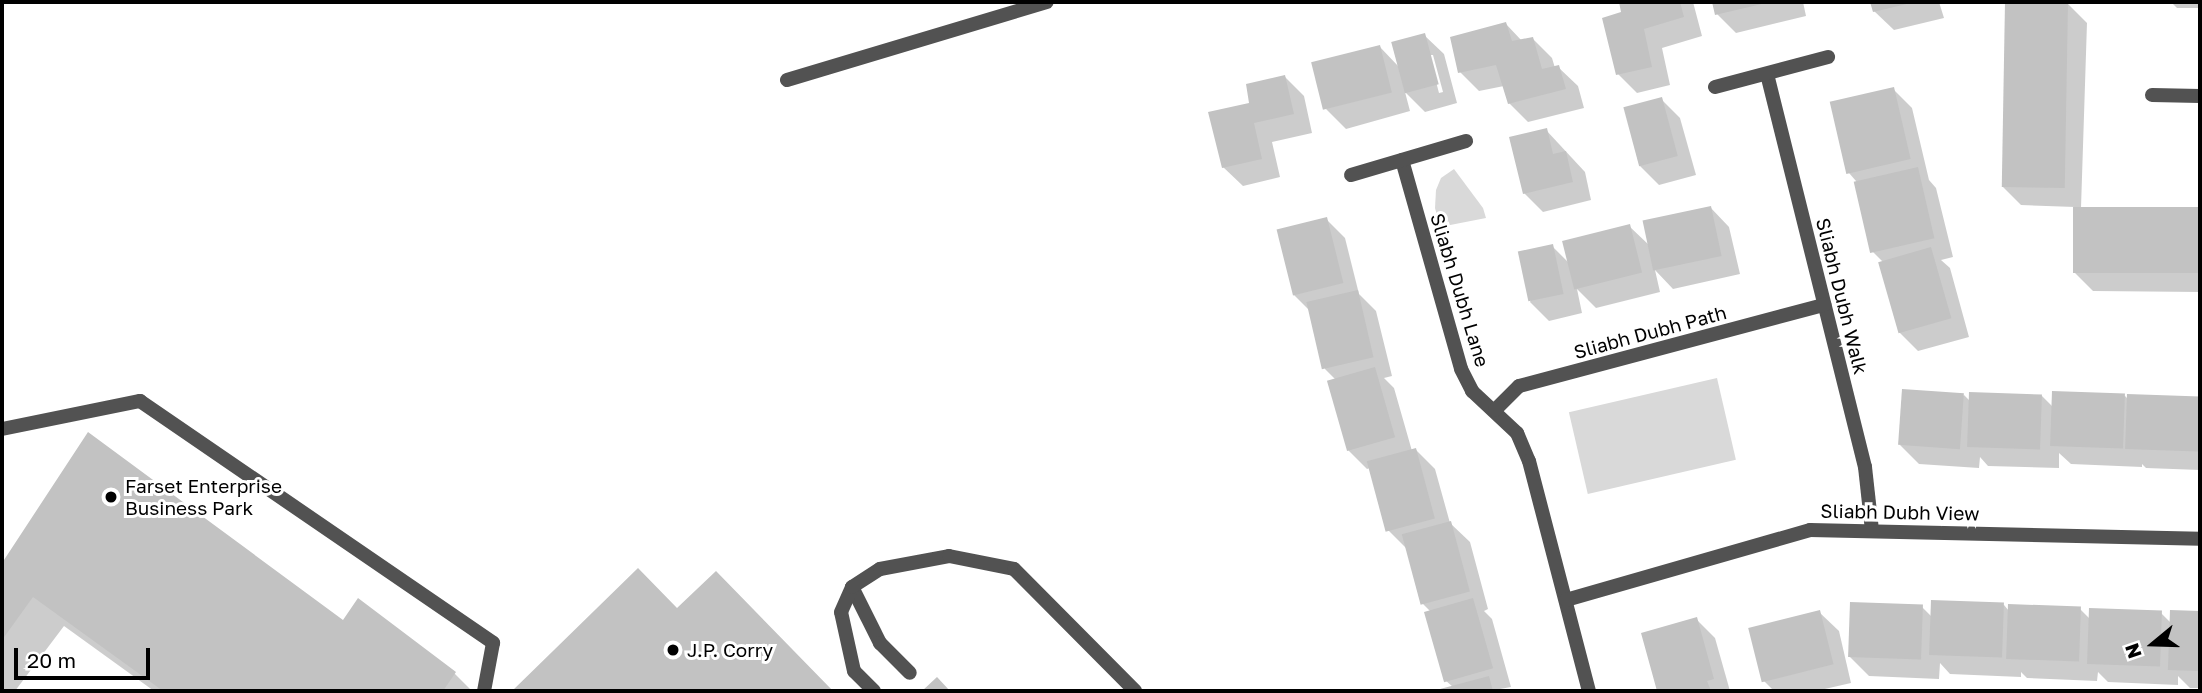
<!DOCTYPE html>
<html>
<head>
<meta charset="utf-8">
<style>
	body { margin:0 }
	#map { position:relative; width:2202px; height:693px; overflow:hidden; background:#fff; font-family:"Golos Text",sans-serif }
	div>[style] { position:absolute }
	.green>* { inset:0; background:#d9d9d9; transform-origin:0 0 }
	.shadow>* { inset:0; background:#0003 }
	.building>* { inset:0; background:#c2c2c2; transform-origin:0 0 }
	.service>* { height:14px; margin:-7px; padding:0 7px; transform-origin:7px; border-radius:7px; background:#525252 }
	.minor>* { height:14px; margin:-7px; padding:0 7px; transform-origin:7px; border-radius:7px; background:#525252 }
	.dots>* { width:19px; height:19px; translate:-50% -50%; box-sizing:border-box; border:4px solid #fff; border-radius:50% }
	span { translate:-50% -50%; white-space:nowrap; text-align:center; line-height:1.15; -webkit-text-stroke:6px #fff; paint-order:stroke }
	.street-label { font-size:19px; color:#000 }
	.poi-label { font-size:19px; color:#000 }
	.left { translate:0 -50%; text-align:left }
	.frame { position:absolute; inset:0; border:4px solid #000; pointer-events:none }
	.north { position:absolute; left:2118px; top:609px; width:70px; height:70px; -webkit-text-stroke:5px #fff; paint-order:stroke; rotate:251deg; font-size:19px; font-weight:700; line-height:28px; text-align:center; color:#000 }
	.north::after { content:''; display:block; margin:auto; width:24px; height:32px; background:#000; clip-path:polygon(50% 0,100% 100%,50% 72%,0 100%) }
	.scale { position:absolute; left:14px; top:648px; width:136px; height:32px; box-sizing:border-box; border:4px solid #000; border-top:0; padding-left:9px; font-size:21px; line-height:24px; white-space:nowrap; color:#000; -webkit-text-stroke:5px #fff; paint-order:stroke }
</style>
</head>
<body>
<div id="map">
	<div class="green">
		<div style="clip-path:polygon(1454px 169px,1483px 208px,1486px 218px,1440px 227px,1435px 208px,1436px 190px,1441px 178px)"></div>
		<div style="left:1717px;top:378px;width:84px;height:152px;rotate:77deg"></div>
	</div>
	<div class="shadow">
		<div style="clip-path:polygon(1621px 2px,1693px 2px,1702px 36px,1662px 48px,1670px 85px,1637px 93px,1618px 74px,1624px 13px)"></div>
		<div style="clip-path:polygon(1714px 2px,1803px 2px,1806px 16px,1736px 33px,1717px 14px)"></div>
		<div style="clip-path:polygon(1872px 2px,1939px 2px,1944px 18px,1894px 30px,1874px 11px)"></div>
		<div style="clip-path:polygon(2171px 2px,2200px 2px,2200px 8px,2177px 8px)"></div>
		<div style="clip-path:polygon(2068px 4px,2087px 23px,2081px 208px,2200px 209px,2200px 292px,2093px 291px,2074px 272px,2075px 207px,2021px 205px,2002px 186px)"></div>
		<div style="clip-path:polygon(1506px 24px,1522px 41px,1533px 39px,1552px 58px,1555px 68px,1558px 67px,1578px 86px,1584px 108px,1528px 122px,1509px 103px,1504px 86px,1479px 91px,1460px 72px)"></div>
		<div style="clip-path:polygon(evenodd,1424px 35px,1444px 54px,1457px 103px,1425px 112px,1405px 92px,1410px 111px,1346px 129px,1326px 109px,1380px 47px,1399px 67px,1424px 35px,1429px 55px,1433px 55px,1443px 92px,1439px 93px,1429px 55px)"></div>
		<div style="clip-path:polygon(1285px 77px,1304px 96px,1312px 133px,1272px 142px,1280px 177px,1243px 186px,1223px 167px,1252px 104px)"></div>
		<div style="clip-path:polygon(1893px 89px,1912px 108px,1929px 180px,1936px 188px,1953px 257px,1941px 260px,1950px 268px,1969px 337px,1918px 351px,1899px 332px,1883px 262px,1873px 252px,1856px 181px,1849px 173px)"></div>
		<div style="clip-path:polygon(1661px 99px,1680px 118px,1696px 175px,1659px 185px,1640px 166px)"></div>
		<div style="clip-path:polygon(1546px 130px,1585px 172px,1591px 200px,1543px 212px,1524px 193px)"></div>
		<div style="clip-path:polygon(1710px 207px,1729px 227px,1740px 274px,1673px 289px,1655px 270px,1660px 292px,1596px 308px,1577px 289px,1582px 313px,1549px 321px,1530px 302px,1552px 246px,1570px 264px,1629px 226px,1649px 245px)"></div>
		<div style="clip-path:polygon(1326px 219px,1345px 238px,1359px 294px,1376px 311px,1392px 376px,1384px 378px,1394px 388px,1412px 451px,1416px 450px,1435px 469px,1450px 523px,1470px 542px,1488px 609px,1484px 611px,1492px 619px,1511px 687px,1500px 689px,1502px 691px,1443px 691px,1453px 687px,1445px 680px,1431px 612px,1423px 604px,1408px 550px,1388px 530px,1370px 468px,1367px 469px,1348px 450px,1336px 380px,1325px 369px,1310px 311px,1294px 295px)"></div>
		<div style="clip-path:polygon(1964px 395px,1970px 401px,2042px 396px,2054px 408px,2125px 396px,2129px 400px,2129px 396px,2200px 399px,2200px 470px,2146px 468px,2142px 464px,2142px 467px,2071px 464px,2059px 453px,2059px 468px,1988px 466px,1980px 457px,1979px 468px,1919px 464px,1900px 445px)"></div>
		<div style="clip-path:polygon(2px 565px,344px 623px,455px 674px,472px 691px,154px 691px,64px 626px,15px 691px,2px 691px)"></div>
		<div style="clip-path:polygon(638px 571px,678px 610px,745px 602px,831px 691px,514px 691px)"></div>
		<div style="clip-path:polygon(2004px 605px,2009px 611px,2080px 609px,2090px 619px,2161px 613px,2172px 624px,2172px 612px,2200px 612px,2200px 688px,2190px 688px,2178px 676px,2178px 685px,2108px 682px,2098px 672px,2097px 681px,2027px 678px,2021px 672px,2021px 677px,1950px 674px,1940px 663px,1939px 679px,1869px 676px,1850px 657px,1922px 607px,1933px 618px)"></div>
		<div style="clip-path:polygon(1819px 612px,1839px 631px,1851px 683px,1816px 691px,1774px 691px,1763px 680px)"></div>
		<div style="clip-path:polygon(1696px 619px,1715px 638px,1730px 691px,1659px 691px,1643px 634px)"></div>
	</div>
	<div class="building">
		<div style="clip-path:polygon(1619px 2px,1680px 2px,1684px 17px,1644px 29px,1652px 67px,1616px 75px,1602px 18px,1621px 12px)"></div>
		<div style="clip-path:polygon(1712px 2px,1765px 2px,1766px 3px,1715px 15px)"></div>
		<div style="clip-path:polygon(1870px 2px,1911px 2px,1911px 3px,1873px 12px)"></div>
		<div style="left:2005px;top:2px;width:63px;height:185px;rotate:1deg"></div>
		<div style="clip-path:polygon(1506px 22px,1512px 41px,1533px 37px,1542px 69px,1559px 65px,1566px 89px,1508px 104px,1496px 65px,1458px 73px,1450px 37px)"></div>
		<div style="left:1425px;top:33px;width:53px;height:35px;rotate:75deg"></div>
		<div style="left:1380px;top:45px;width:49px;height:71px;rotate:76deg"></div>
		<div style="clip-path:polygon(1285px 75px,1294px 114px,1254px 123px,1262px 159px,1222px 168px,1208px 112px,1249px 103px,1246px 84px)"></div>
		<div style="left:1894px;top:87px;width:74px;height:66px;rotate:77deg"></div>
		<div style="left:1662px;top:97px;width:61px;height:40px;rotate:75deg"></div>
		<div style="clip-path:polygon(1547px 128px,1553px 154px,1566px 151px,1573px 182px,1523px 194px,1509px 137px)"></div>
		<div style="left:1918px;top:167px;width:73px;height:66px;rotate:77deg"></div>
		<div style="left:1711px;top:206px;width:51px;height:70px;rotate:78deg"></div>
		<div style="left:2073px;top:207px;width:127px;height:66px"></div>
		<div style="left:1327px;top:217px;width:68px;height:52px;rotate:76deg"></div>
		<div style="left:1630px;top:224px;width:50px;height:70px;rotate:76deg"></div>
		<div style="left:1553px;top:244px;width:51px;height:36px;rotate:78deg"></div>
		<div style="left:1931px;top:247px;width:74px;height:55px;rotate:74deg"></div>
		<div style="left:1358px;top:290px;width:69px;height:53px;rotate:77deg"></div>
		<div style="left:1375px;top:367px;width:73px;height:50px;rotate:74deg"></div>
		<div style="left:1902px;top:389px;width:62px;height:56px;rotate:4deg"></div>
		<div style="left:2052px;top:391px;width:73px;height:55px;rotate:2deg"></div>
		<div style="left:1969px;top:392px;width:73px;height:55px;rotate:2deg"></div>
		<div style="left:2127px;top:394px;width:73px;height:55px;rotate:2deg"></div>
		<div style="clip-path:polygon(88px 432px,343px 620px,358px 598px,456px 672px,443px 691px,163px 691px,33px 597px,2px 640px,2px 563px)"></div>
		<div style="left:1416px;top:448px;width:73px;height:51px;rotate:75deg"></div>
		<div style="left:1451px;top:521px;width:73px;height:51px;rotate:75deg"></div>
		<div style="clip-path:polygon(638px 568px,677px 608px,716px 571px,833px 691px,512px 691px)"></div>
		<div style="left:1473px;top:598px;width:73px;height:51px;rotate:74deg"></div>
		<div style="left:1931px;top:600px;width:73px;height:55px;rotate:2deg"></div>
		<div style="left:1850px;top:602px;width:73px;height:55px;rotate:2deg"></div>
		<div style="left:2008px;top:604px;width:73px;height:55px;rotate:2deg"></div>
		<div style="left:2089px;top:608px;width:73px;height:56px;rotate:2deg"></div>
		<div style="left:1820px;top:610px;width:56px;height:74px;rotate:76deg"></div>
		<div style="left:2170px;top:610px;width:30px;height:60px;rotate:2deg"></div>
		<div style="clip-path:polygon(1697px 617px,1714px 679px,1707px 681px,1711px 691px,1657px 691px,1641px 633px)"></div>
		<div style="clip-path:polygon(1489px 676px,1493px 691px,1441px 691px,1440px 689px)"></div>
		<div style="clip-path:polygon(937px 677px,950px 691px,922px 691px)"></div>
	</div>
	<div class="service">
		<div style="left:787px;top:80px;width:271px;rotate:-16.7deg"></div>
		<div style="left:2px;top:429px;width:141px;rotate:-11.5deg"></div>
		<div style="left:140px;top:401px;width:428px;rotate:34.4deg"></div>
		<div style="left:493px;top:643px;width:49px;rotate:100.6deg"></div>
		<div style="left:852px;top:587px;width:63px;rotate:63.4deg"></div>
		<div style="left:880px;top:643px;width:42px;rotate:45deg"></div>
		<div style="left:874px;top:691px;width:28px;rotate:-135deg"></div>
		<div style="left:854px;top:671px;width:60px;rotate:-102.4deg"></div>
		<div style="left:841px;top:612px;width:27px;rotate:-66deg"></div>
		<div style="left:852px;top:587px;width:33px;rotate:-33deg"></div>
		<div style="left:880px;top:569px;width:70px;rotate:-10.7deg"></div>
		<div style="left:949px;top:556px;width:66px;rotate:11.3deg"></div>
		<div style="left:1014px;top:569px;width:172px;rotate:45.2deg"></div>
	</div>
	<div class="minor">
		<div style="left:1767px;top:74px;width:405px;rotate:76deg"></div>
		<div style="left:1865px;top:467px;width:63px;rotate:83.7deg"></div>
		<div style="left:1715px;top:87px;width:117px;rotate:-14.9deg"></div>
		<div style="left:2152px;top:95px;width:48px;rotate:1.2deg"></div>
		<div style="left:1402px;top:160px;width:217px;rotate:74.2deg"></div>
		<div style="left:1461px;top:369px;width:25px;rotate:63deg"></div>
		<div style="left:1472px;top:391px;width:62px;rotate:43deg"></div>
		<div style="left:1517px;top:433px;width:30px;rotate:67deg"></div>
		<div style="left:1529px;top:461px;width:238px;rotate:75.4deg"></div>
		<div style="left:1351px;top:175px;width:120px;rotate:-16.5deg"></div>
		<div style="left:1495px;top:410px;width:34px;rotate:-45deg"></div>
		<div style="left:1519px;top:386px;width:316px;rotate:-14.9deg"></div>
		<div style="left:1566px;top:600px;width:254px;rotate:-16deg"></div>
		<div style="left:1810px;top:530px;width:390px;rotate:1.3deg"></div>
	</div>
	<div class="dots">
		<div style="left:111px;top:497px;background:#000"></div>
		<div style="left:673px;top:650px;background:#000"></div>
	</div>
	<div class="street-label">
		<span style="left:1460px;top:290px;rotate:73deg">Sliabh Dubh Lane</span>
		<span style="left:1842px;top:296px;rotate:76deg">Sliabh Dubh Walk</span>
		<span style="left:1650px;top:332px;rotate:-15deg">Sliabh Dubh Path</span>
		<span style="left:1900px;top:512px;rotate:1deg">Sliabh Dubh View</span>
	</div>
	<div class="poi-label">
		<span class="left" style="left:125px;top:497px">Farset Enterprise<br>Business Park</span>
		<span class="left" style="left:687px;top:650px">J.P. Corry</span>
	</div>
	<div class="frame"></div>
	<div class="north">N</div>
	<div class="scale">20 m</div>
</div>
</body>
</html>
